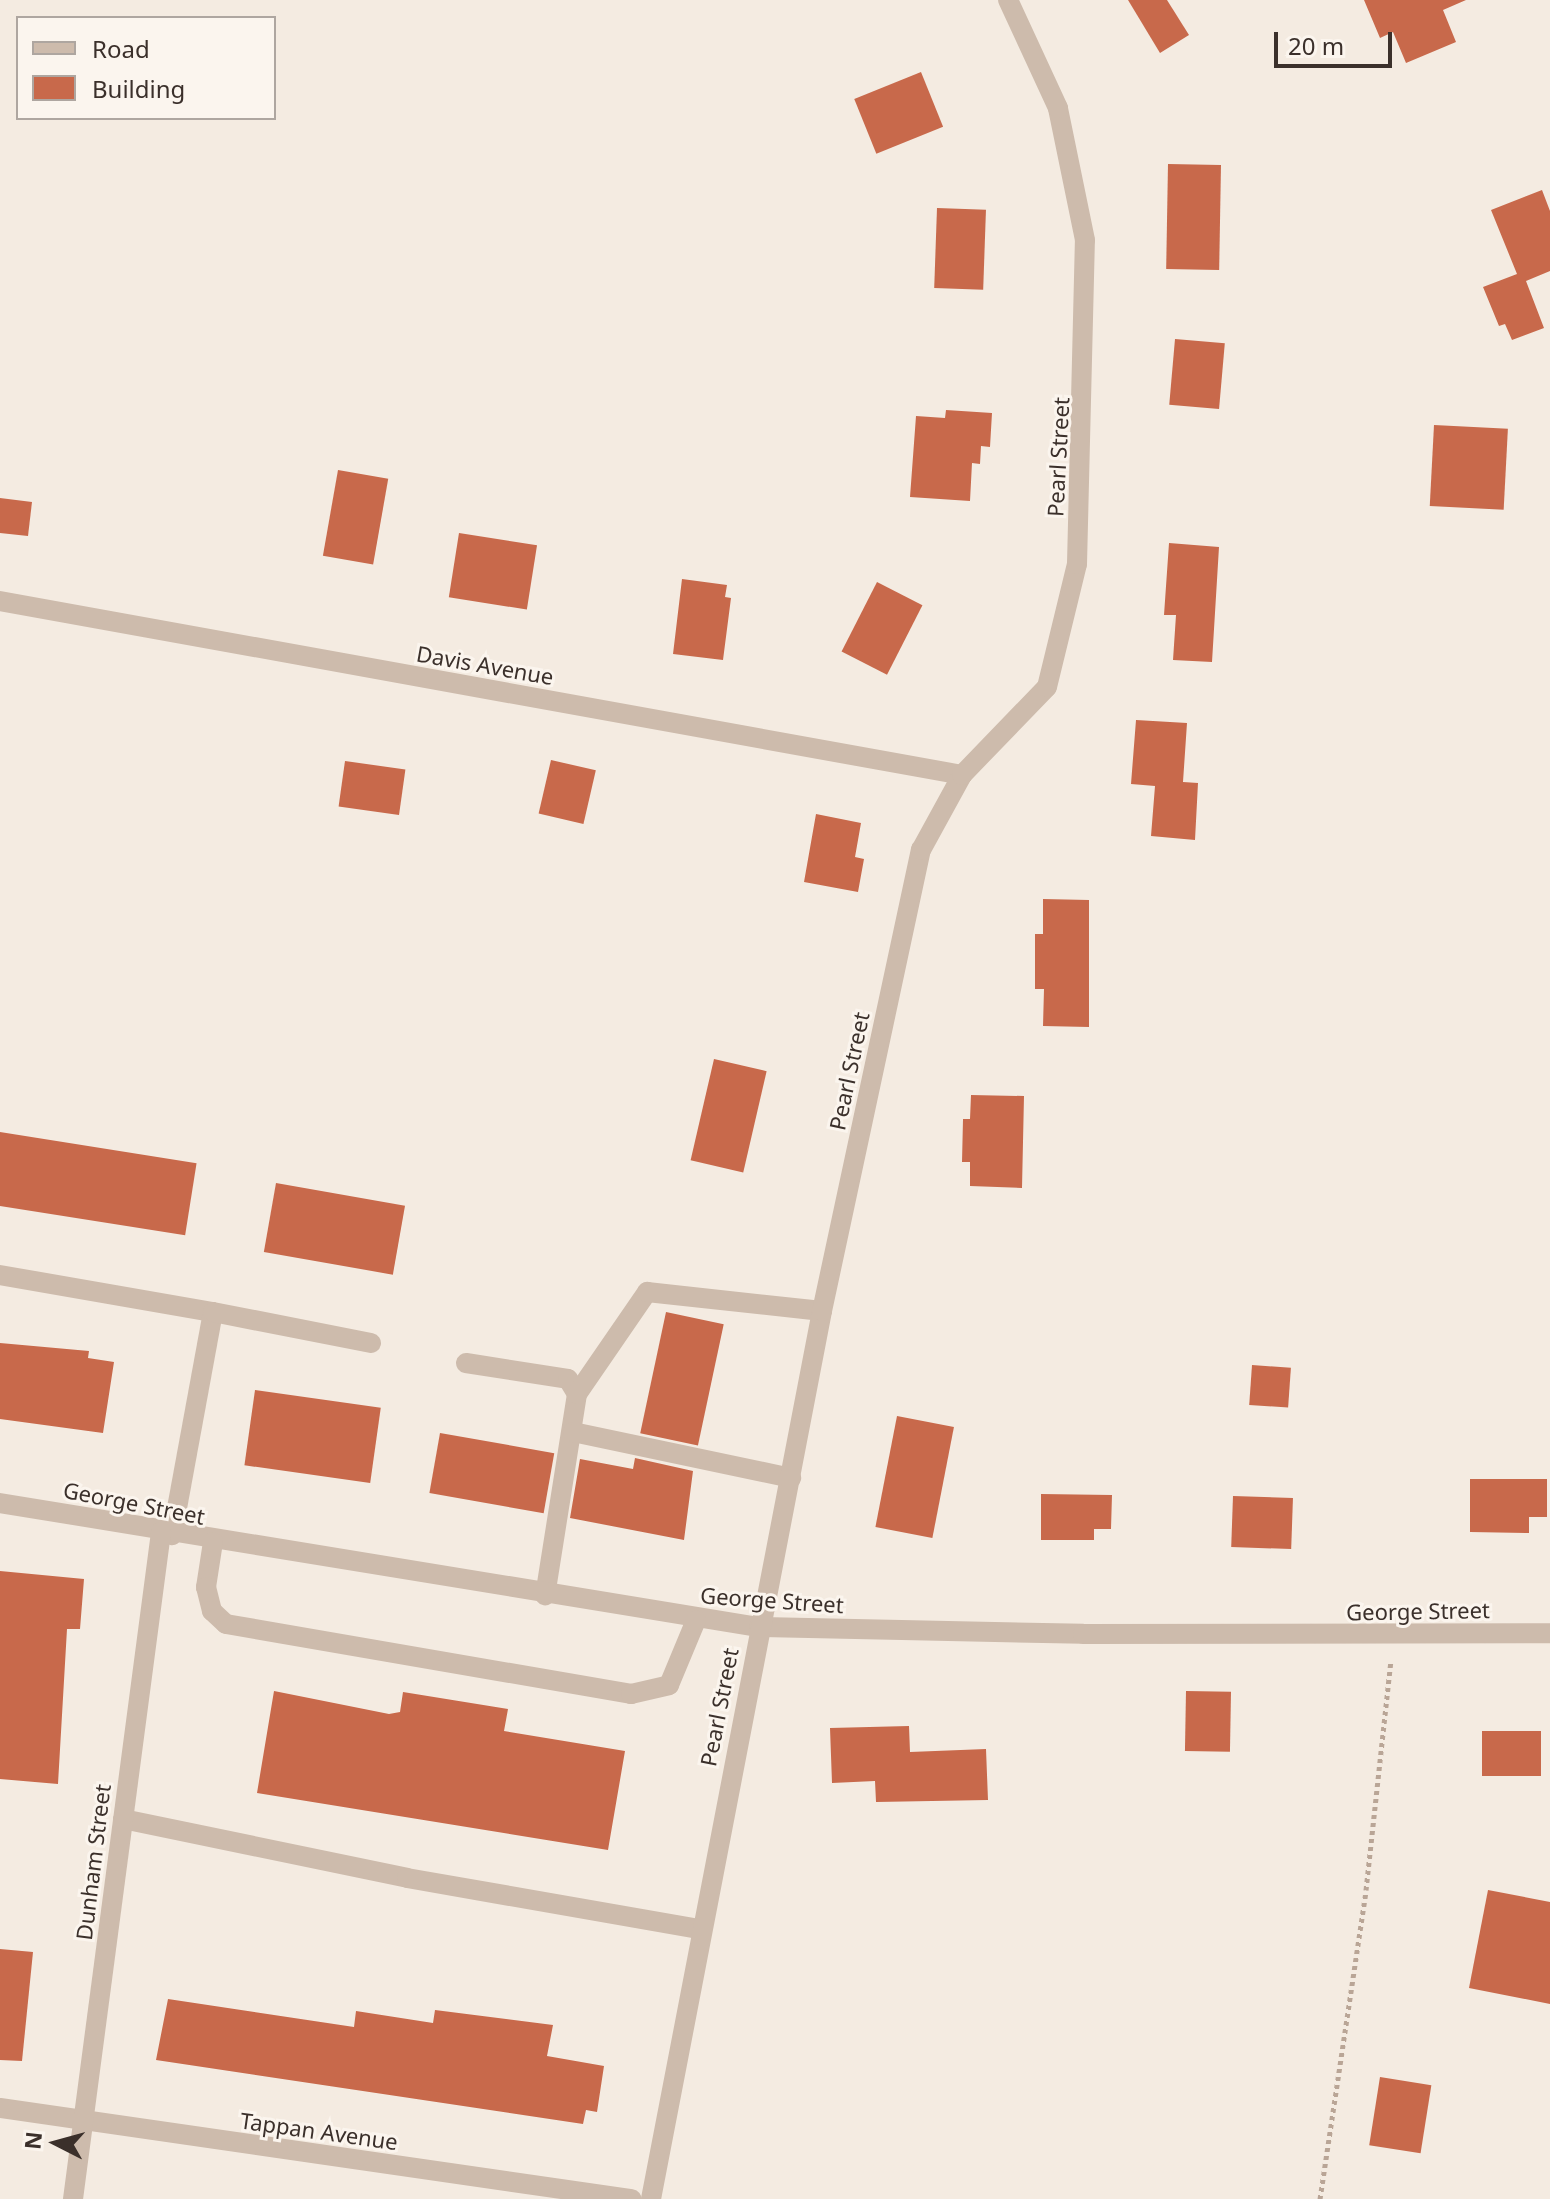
<!DOCTYPE html>
<html>
<head>
<meta charset="utf-8">
<style>
	body { margin:0 }
	#map { position:relative; width:1550px; height:2199px; overflow:hidden; background:#f4ebe1; font-family:"Noto Sans",sans-serif }
	div>[style] { position:absolute }
	.building>* { inset:0; background:#c8694b; transform-origin:0 0 }
	.path>* { height:5px; margin-top:-2.5px; transform-origin:0; background:repeating-linear-gradient(90deg,#b9a596 0 4px,transparent 0 8px) }
	.minor>* { height:20px; margin:-10px; padding:0 10px; transform-origin:10px; border-radius:10px; background:#cdbbac }
	span { translate:-50% -50%; white-space:nowrap; text-align:center; line-height:1.15; -webkit-text-stroke:6px #fbf5ee; paint-order:stroke }
	.street-label { font-size:22px; color:#3b302b }
	.legend { position:absolute; left:16px; top:16px; width:260px; height:104px; box-sizing:border-box; background:#fbf5ee; border:2px solid #aea6a0; margin:0; padding:10px 14px; list-style:none; font-size:24px; color:#3b302b }
	.legend li { display:flex; align-items:center; gap:16px; height:40px }
	.legend b { width:40px; border:2px solid #aea6a0 }
	.north { position:absolute; left:16px; top:2103px; width:80px; height:80px; -webkit-text-stroke:6px #fbf5ee; paint-order:stroke; rotate:276deg; font-size:22px; font-weight:700; line-height:32px; text-align:center; color:#3b302b }
	.north::after { content:''; display:block; margin:auto; width:28px; height:36px; background:#3b302b; clip-path:polygon(50% 0,100% 100%,50% 72%,0 100%) }
	.scale { position:absolute; left:1274px; top:32px; width:118px; height:36px; box-sizing:border-box; border:4px solid #3b302b; border-top:0; padding-left:10px; font-size:24px; line-height:28px; white-space:nowrap; color:#3b302b; -webkit-text-stroke:6px #fbf5ee; paint-order:stroke }
</style>
</head>
<body>
<div id="map">
	<div class="building">
		<div style="clip-path:polygon(1128px 0,1167px 0,1189px 35px,1160px 53px)"></div>
		<div style="clip-path:polygon(1364px 0,1466px 0,1443px 10px,1456px 42px,1406px 63px,1393px 32px,1380px 38px)"></div>
		<div style="left:921px;top:72px;width:59px;height:72px;rotate:68deg"></div>
		<div style="left:1168px;top:164px;width:53px;height:105px;rotate:1deg"></div>
		<div style="clip-path:polygon(1542px 190px,1550px 211px,1550px 271px,1526px 281px,1544px 328px,1512px 340px,1505px 324px,1499px 326px,1483px 287px,1517px 274px,1491px 210px)"></div>
		<div style="left:937px;top:208px;width:49px;height:80px;rotate:2deg"></div>
		<div style="left:1175px;top:339px;width:50px;height:66px;rotate:5deg"></div>
		<div style="clip-path:polygon(946px 410px,992px 413px,990px 447px,981px 446px,980px 464px,972px 463px,970px 501px,910px 497px,916px 416px,945px 418px)"></div>
		<div style="left:1434px;top:425px;width:74px;height:81px;rotate:3deg"></div>
		<div style="left:338px;top:470px;width:51px;height:87px;rotate:10deg"></div>
		<div style="clip-path:polygon(0 498px,32px 502px,28px 536px,0 533px)"></div>
		<div style="left:459px;top:533px;width:79px;height:65px;rotate:9deg"></div>
		<div style="clip-path:polygon(1169px 543px,1219px 547px,1212px 662px,1173px 660px,1176px 615px,1164px 615px)"></div>
		<div style="clip-path:polygon(682px 579px,727px 585px,725px 597px,731px 598px,723px 660px,673px 654px)"></div>
		<div style="left:877px;top:582px;width:51px;height:78px;rotate:27deg"></div>
		<div style="clip-path:polygon(1136px 720px,1187px 723px,1183px 782px,1198px 783px,1195px 840px,1151px 836px,1155px 786px,1131px 784px)"></div>
		<div style="left:551px;top:760px;width:46px;height:55px;rotate:13deg"></div>
		<div style="left:345px;top:761px;width:61px;height:46px;rotate:8deg"></div>
		<div style="clip-path:polygon(816px 814px,861px 823px,855px 857px,864px 859px,858px 892px,804px 882px)"></div>
		<div style="clip-path:polygon(1043px 899px,1089px 900px,1089px 1027px,1043px 1026px,1044px 989px,1035px 989px,1035px 934px,1043px 934px)"></div>
		<div style="left:714px;top:1059px;width:54px;height:104px;rotate:13deg"></div>
		<div style="clip-path:polygon(971px 1095px,1024px 1096px,1022px 1188px,970px 1186px,970px 1162px,962px 1162px,963px 1119px,970px 1119px)"></div>
		<div style="left:0;top:1132px;width:199px;height:73px;rotate:9deg"></div>
		<div style="left:276px;top:1183px;width:131px;height:70px;rotate:10deg"></div>
		<div style="left:666px;top:1312px;width:59px;height:124px;rotate:12deg"></div>
		<div style="clip-path:polygon(0 1343px,89px 1351px,88px 1358px,114px 1362px,103px 1433px,0 1419px)"></div>
		<div style="left:1252px;top:1365px;width:39px;height:40px;rotate:4deg"></div>
		<div style="left:255px;top:1390px;width:127px;height:76px;rotate:8deg"></div>
		<div style="left:897px;top:1416px;width:58px;height:113px;rotate:11deg"></div>
		<div style="left:440px;top:1433px;width:116px;height:61px;rotate:10deg"></div>
		<div style="clip-path:polygon(635px 1458px,693px 1471px,684px 1540px,570px 1518px,580px 1459px,633px 1469px)"></div>
		<div style="clip-path:polygon(1470px 1479px,1547px 1479px,1547px 1517px,1529px 1517px,1529px 1533px,1470px 1532px)"></div>
		<div style="clip-path:polygon(1041px 1494px,1112px 1495px,1111px 1529px,1094px 1529px,1094px 1540px,1041px 1540px)"></div>
		<div style="left:1233px;top:1496px;width:60px;height:51px;rotate:2deg"></div>
		<div style="clip-path:polygon(0 1571px,84px 1579px,80px 1629px,67px 1629px,58px 1784px,0 1779px)"></div>
		<div style="clip-path:polygon(274px 1691px,389px 1714px,400px 1712px,403px 1692px,508px 1709px,504px 1731px,625px 1751px,608px 1850px,257px 1793px)"></div>
		<div style="left:1186px;top:1691px;width:45px;height:60px;rotate:1deg"></div>
		<div style="clip-path:polygon(909px 1726px,910px 1752px,986px 1749px,988px 1800px,876px 1802px,875px 1781px,832px 1783px,830px 1728px)"></div>
		<div style="left:1482px;top:1731px;width:59px;height:45px"></div>
		<div style="clip-path:polygon(1488px 1890px,1550px 1902px,1550px 2004px,1469px 1988px)"></div>
		<div style="clip-path:polygon(0 1949px,33px 1952px,22px 2061px,0 2060px)"></div>
		<div style="clip-path:polygon(168px 1999px,354px 2027px,356px 2011px,433px 2023px,435px 2010px,553px 2025px,547px 2056px,604px 2066px,597px 2112px,586px 2110px,583px 2124px,156px 2060px)"></div>
		<div style="left:1380px;top:2077px;width:52px;height:69px;rotate:9deg"></div>
	</div>
	<div class="path">
		<div style="left:1320px;top:2199px;width:312px;rotate:-81.5deg"></div>
		<div style="left:1366px;top:1890px;width:230px;rotate:-83.8deg"></div>
	</div>
	<div class="minor">
		<div style="left:0;top:601px;width:978px;rotate:10.25deg"></div>
		<div style="left:0;top:1275px;width:216px;rotate:9.9deg"></div>
		<div style="left:213px;top:1312px;width:227px;rotate:100.4deg"></div>
		<div style="left:213px;top:1312px;width:161px;rotate:11.1deg"></div>
		<div style="left:466px;top:1363px;width:103px;rotate:8.9deg"></div>
		<div style="left:568px;top:1379px;width:17px;rotate:59deg"></div>
		<div style="left:577px;top:1394px;width:204px;rotate:99deg"></div>
		<div style="left:577px;top:1394px;width:124px;rotate:-55.5deg"></div>
		<div style="left:647px;top:1292px;width:176px;rotate:6.2deg"></div>
		<div style="left:573px;top:1432px;width:223px;rotate:11.9deg"></div>
		<div style="left:0;top:1503px;width:769px;rotate:9.28deg"></div>
		<div style="left:759px;top:1627px;width:324px;rotate:1.2deg"></div>
		<div style="left:1083px;top:1634px;width:467px;rotate:-0.1deg"></div>
		<div style="left:213px;top:1542px;width:46px;rotate:98.8deg"></div>
		<div style="left:206px;top:1587px;width:25px;rotate:76deg"></div>
		<div style="left:212px;top:1611px;width:19px;rotate:43deg"></div>
		<div style="left:226px;top:1624px;width:411px;rotate:9.8deg"></div>
		<div style="left:631px;top:1694px;width:39px;rotate:-13deg"></div>
		<div style="left:669px;top:1685px;width:70px;rotate:-67.4deg"></div>
		<div style="left:123px;top:1819px;width:290px;rotate:11.7deg"></div>
		<div style="left:407px;top:1878px;width:297px;rotate:9.9deg"></div>
		<div style="left:0;top:2108px;width:638px;rotate:8.21deg"></div>
		<div style="left:73px;top:2199px;width:673px;rotate:-82.48deg"></div>
		<div style="left:651px;top:2199px;width:904px;rotate:-79.1deg"></div>
		<div style="left:822px;top:1311px;width:472px;rotate:-77.9deg"></div>
		<div style="left:921px;top:850px;width:85px;rotate:-61.3deg"></div>
		<div style="left:962px;top:775px;width:122px;rotate:-46deg"></div>
		<div style="left:1047px;top:687px;width:127px;rotate:-76.3deg"></div>
		<div style="left:1077px;top:564px;width:324px;rotate:-88.6deg"></div>
		<div style="left:1085px;top:240px;width:135px;rotate:-101.6deg"></div>
		<div style="left:1058px;top:108px;width:119px;rotate:-114.8deg"></div>
	</div>
	<div class="street-label">
		<span style="left:1058px;top:457px;rotate:-87deg">Pearl Street</span>
		<span style="left:485px;top:665px;rotate:10deg">Davis Avenue</span>
		<span style="left:849px;top:1071px;rotate:-78deg">Pearl Street</span>
		<span style="left:134px;top:1503px;rotate:11deg">George Street</span>
		<span style="left:772px;top:1600px;rotate:4deg">George Street</span>
		<span style="left:1418px;top:1611px;rotate:-1deg">George Street</span>
		<span style="left:719px;top:1707px;rotate:-79deg">Pearl Street</span>
		<span style="left:93px;top:1862px;rotate:-83deg">Dunham Street</span>
		<span style="left:319px;top:2131px;rotate:8deg">Tappan Avenue</span>
	</div>
	<ul class="legend">
	<li><b style="height:10px;background:#cdbbac"></b>Road</li>
	<li><b style="height:22px;background:#c8694b"></b>Building</li>
	</ul>
	<div class="north">N</div>
	<div class="scale">20 m</div>
</div>
</body>
</html>
